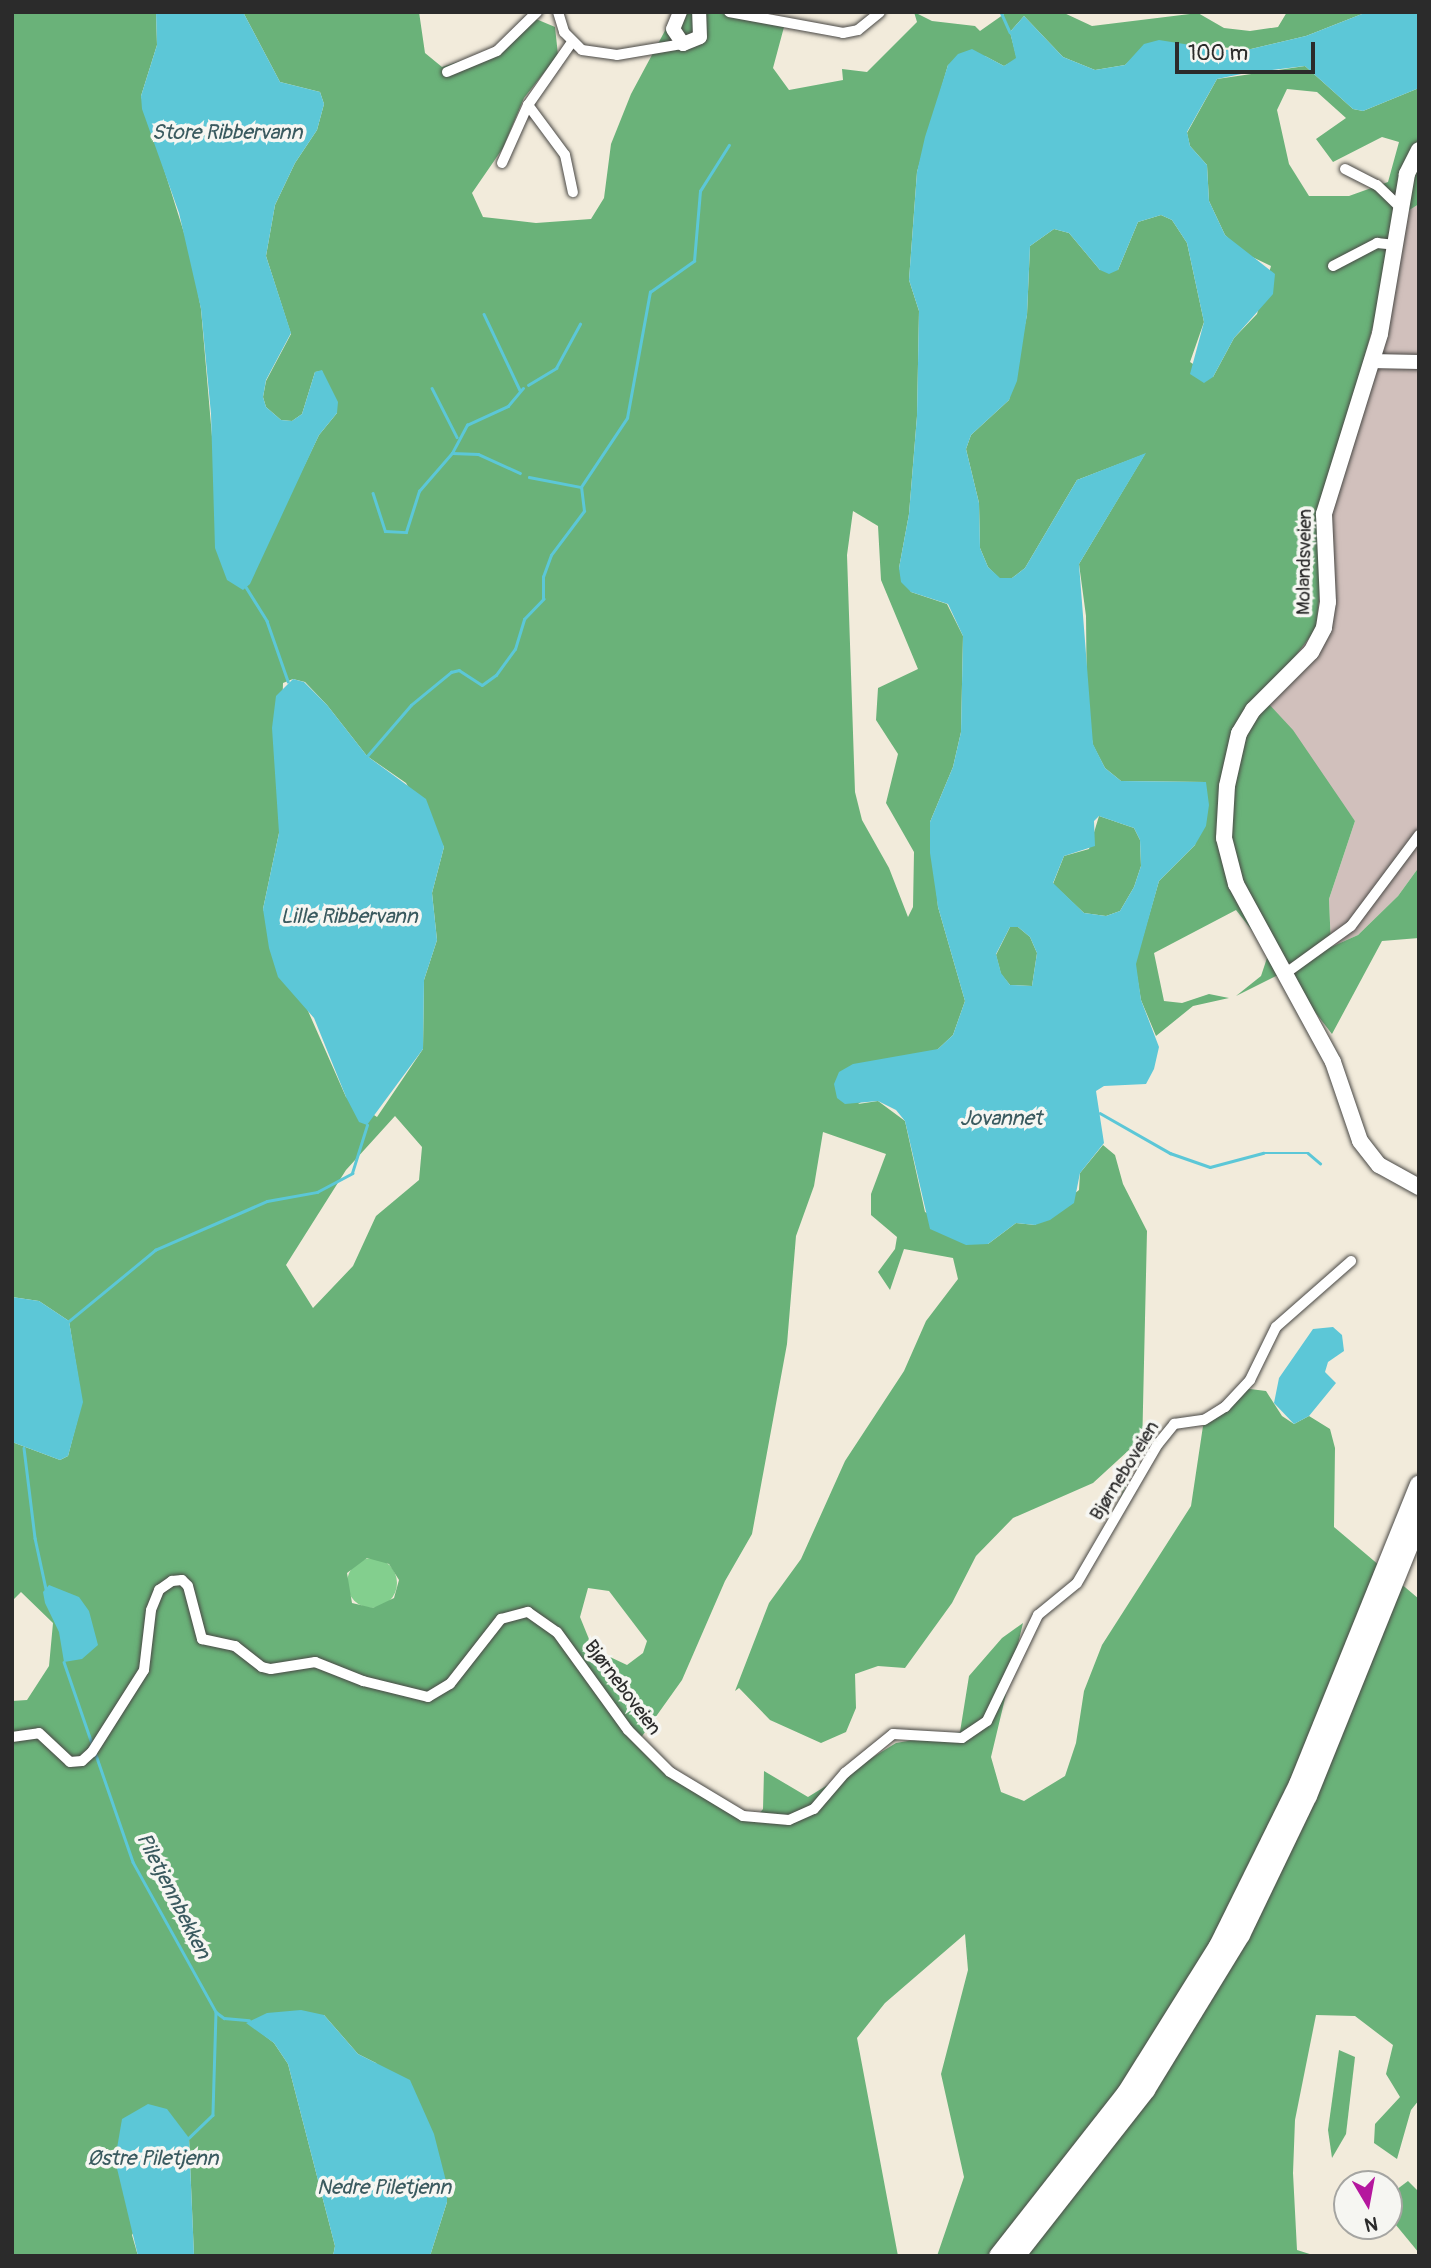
<!DOCTYPE html>
<html>
<head>
<meta charset="utf-8">
<style>
	body { margin:0 }
	#map { position:relative; width:1431px; height:2268px; overflow:hidden; background:#f2ebdb; font-family:Pangolin,sans-serif }
	div>[style] { position:absolute }
	.industrial>* { inset:0; background:#d1c0bc }
	.green>* { inset:0; background:#83cf8e }
	.round { border-radius:50% }
	.forest>* { inset:0; background:#6ab279 }
	.water>* { inset:0; background:#5cc7d7 }
	.stream>* { height:2.5px; margin:-1.25px; padding:0 1.25px; transform-origin:1.25px; border-radius:1.25px; background:#5cc7d7 }
	.roads { filter:drop-shadow(0 0 2px #494845) drop-shadow(0 0 2px #494845) }
	.street>* { height:10px; margin:-5px; padding:0 5px; transform-origin:5px; border-radius:5px; background:#fff }
	.secondary>* { height:14px; margin:-7px; padding:0 7px; transform-origin:7px; border-radius:7px; background:#fff }
	.primary>* { height:16px; margin:-8px; padding:0 8px; transform-origin:8px; border-radius:8px; background:#fff }
	.highway>* { height:18px; margin:-9px; padding:0 9px; transform-origin:9px; border-radius:9px; background:#fff }
	span { translate:-50% -50%; white-space:nowrap; text-align:center; line-height:1.15; -webkit-text-stroke:7px #f6f6f2; paint-order:stroke }
	.street-label { font-size:19px; color:#2b2b2b }
	.water-label { font-size:21px; color:#3a5a5f; font-style:italic }
	.frame { position:absolute; inset:0; border:14px solid #2b2b2b; pointer-events:none }
	.north { position:absolute; left:1333px; top:2170px; width:70px; height:70px; box-sizing:border-box; background:#f6f6f2; border:2px solid #a5a5a2; border-radius:50%; rotate:170deg; font-size:19px; font-weight:700; line-height:28px; text-align:center; color:#2b2b2b }
	.north::after { content:''; display:block; margin:auto; width:24px; height:32px; background:#b5179e; clip-path:polygon(50% 0,100% 100%,50% 72%,0 100%) }
	.scale { position:absolute; left:1175px; top:42px; width:140px; height:32px; box-sizing:border-box; border:4px solid #2b2b2b; border-top:0; padding-left:9px; font-size:21px; line-height:24px; white-space:nowrap; color:#2b2b2b; -webkit-text-stroke:5px #f6f6f2; paint-order:stroke }
</style>
</head>
<body>
<div id="map">
	<div class="industrial">
		<div style="clip-path:polygon(1419px 204px,1419px 867px,1398px 896px,1358px 935px,1331px 947px,1329px 899px,1355px 821px,1267px 702px,1322px 526px,1403px 214px)"></div>
	</div>
	<div class="green">
		<div class="round" style="left:347px;top:1558px;width:50px;height:50px"></div>
	</div>
	<div class="forest">
		<div style="clip-path:polygon(evenodd,12px 12px,156px 12px,157px 45px,141px 96px,191px 255px,201px 309px,213px 448px,246px 587px,319px 435px,337px 413px,322px 371px,315px 372px,302px 414px,292px 421px,281px 420px,266px 407px,263px 397px,266px 381px,291px 334px,266px 256px,275px 205px,295px 163px,317px 130px,324px 104px,320px 92px,280px 82px,243px 12px,419px 12px,425px 53px,442px 67px,491px 51px,536px 19px,555px 27px,558px 55px,524px 98px,503px 148px,472px 193px,483px 217px,536px 223px,591px 219px,604px 198px,611px 144px,631px 94px,675px 12px,731px 12px,784px 27px,773px 68px,789px 90px,843px 80px,842px 69px,867px 72px,917px 22px,914px 12px,932px 21px,975px 26px,980px 31px,1007px 12px,1062px 12px,1092px 26px,1198px 13px,1224px 28px,1250px 31px,1278px 27px,1287px 12px,1367px 12px,1306px 36px,1251px 49px,1196px 46px,1135px 56px,1125px 65px,1095px 70px,1063px 57px,1024px 16px,1010px 32px,1017px 59px,1004px 66px,985px 56px,948px 65px,917px 172px,909px 280px,919px 311px,917px 416px,909px 514px,899px 568px,911px 592px,947px 604px,963px 636px,961px 732px,953px 767px,930px 822px,938px 907px,965px 1001px,953px 1035px,938px 1049px,858px 1104px,878px 1101px,905px 1121px,925px 1212px,988px 1244px,1016px 1223px,1035px 1225px,1079px 1190px,1080px 1173px,1103px 1145px,1115px 1155px,1123px 1184px,1147px 1231px,1142px 1451px,1119px 1501px,1130px 1472px,1129px 1450px,1093px 1483px,1013px 1518px,976px 1556px,952px 1603px,905px 1668px,878px 1666px,855px 1674px,856px 1708px,846px 1732px,821px 1743px,770px 1720px,739px 1688px,735px 1691px,769px 1603px,801px 1559px,845px 1461px,904px 1371px,926px 1321px,958px 1279px,953px 1258px,904px 1249px,890px 1290px,878px 1272px,895px 1249px,897px 1237px,871px 1215px,871px 1194px,886px 1154px,823px 1132px,814px 1186px,796px 1236px,787px 1344px,752px 1534px,725px 1581px,682px 1680px,640px 1739px,665px 1768px,754px 1820px,763px 1809px,764px 1771px,808px 1797px,896px 1743px,960px 1732px,969px 1676px,1002px 1638px,1023px 1623px,991px 1757px,1001px 1792px,1024px 1801px,1065px 1776px,1076px 1743px,1084px 1691px,1102px 1645px,1191px 1506px,1203px 1426px,1242px 1388px,1266px 1391px,1282px 1416px,1294px 1424px,1309px 1416px,1330px 1429px,1335px 1448px,1334px 1527px,1419px 1599px,1419px 2100px,1411px 2110px,1397px 2159px,1374px 2143px,1375px 2124px,1400px 2097px,1386px 2074px,1393px 2045px,1355px 2016px,1316px 2015px,1295px 2120px,1293px 2173px,1297px 2250px,1316px 2256px,937px 2256px,964px 2177px,941px 2074px,968px 1970px,965px 1934px,885px 2003px,857px 2038px,898px 2256px,430px 2256px,447px 2202px,376px 2063px,358px 2054px,324px 2015px,256px 2029px,274px 2043px,288px 2064px,335px 2246px,333px 2256px,194px 2256px,189px 2138px,132px 2235px,138px 2256px,12px 2256px,12px 1701px,27px 1700px,49px 1666px,53px 1623px,21px 1592px,12px 1601px,12px 1442px,60px 1460px,68px 1456px,82px 1402px,69px 1321px,39px 1301px,12px 1297px,12px 12px,853px 511px,878px 526px,881px 580px,918px 669px,878px 688px,876px 720px,898px 754px,886px 803px,914px 852px,913px 907px,908px 917px,889px 868px,862px 820px,855px 792px,847px 555px,853px 511px,12px 12px,293px 679px,305px 682px,327px 705px,367px 756px,406px 783px,444px 847px,432px 893px,437px 940px,424px 980px,423px 1049px,377px 1117px,346px 1097px,263px 909px,279px 833px,283px 683px,293px 679px,12px 12px,395px 1116px,422px 1147px,419px 1180px,376px 1216px,353px 1266px,313px 1308px,286px 1265px,346px 1170px,395px 1116px,12px 12px,367px 1558px,389px 1564px,399px 1580px,394px 1598px,373px 1608px,352px 1603px,347px 1573px,367px 1558px,12px 12px,588px 1588px,609px 1591px,647px 1641px,643px 1653px,627px 1665px,593px 1649px,580px 1617px,588px 1588px)"></div>
		<div style="clip-path:polygon(evenodd,1305px 66px,1353px 109px,1363px 111px,1419px 88px,1419px 204px,1403px 214px,1331px 482px,1316px 629px,1283px 672px,1267px 702px,1293px 730px,1355px 821px,1329px 899px,1331px 947px,1358px 935px,1398px 896px,1419px 867px,1419px 938px,1382px 941px,1332px 1034px,1284px 972px,1236px 996px,1261px 976px,1269px 952px,1236px 910px,1154px 953px,1164px 1001px,1182px 1003px,1209px 994px,1229px 998px,1193px 1006px,1156px 1036px,1141px 1000px,1135px 964px,1159px 881px,1195px 845px,1206px 782px,1121px 781px,1105px 768px,1093px 745px,1087px 712px,1086px 616px,1079px 564px,1145px 454px,1077px 480px,1025px 568px,1012px 578px,1000px 579px,988px 567px,980px 548px,979px 503px,966px 449px,971px 435px,1009px 400px,1027px 315px,1030px 246px,1054px 229px,1069px 233px,1100px 270px,1118px 270px,1138px 222px,1161px 215px,1172px 220px,1187px 243px,1204px 322px,1190px 362px,1213px 377px,1234px 338px,1257px 314px,1271px 266px,1244px 253px,1225px 235px,1209px 201px,1207px 165px,1190px 146px,1187px 133px,1217px 79px,1305px 66px,1287px 89px,1317px 92px,1346px 118px,1316px 139px,1333px 162px,1382px 137px,1399px 142px,1388px 182px,1349px 196px,1309px 196px,1289px 164px,1277px 110px,1287px 89px)"></div>
		<div style="clip-path:polygon(1099px 816px,1134px 828px,1140px 840px,1141px 866px,1134px 887px,1120px 911px,1106px 916px,1084px 913px,1053px 884px,1064px 856px,1089px 849px)"></div>
		<div style="clip-path:polygon(1010px 927px,1018px 927px,1030px 937px,1037px 953px,1032px 986px,1010px 985px,1001px 974px,996px 955px)"></div>
		<div style="clip-path:polygon(1339px 2050px,1355px 2057px,1346px 2134px,1332px 2158px,1328px 2130px)"></div>
		<div style="clip-path:polygon(1408px 2181px,1419px 2192px,1419px 2253px,1391px 2219px,1396px 2190px)"></div>
	</div>
	<div class="water">
		<div style="clip-path:polygon(156px 12px,243px 12px,280px 82px,320px 92px,324px 104px,317px 130px,295px 163px,275px 205px,266px 256px,291px 333px,266px 380px,263px 397px,266px 407px,281px 420px,292px 421px,302px 414px,315px 372px,322px 370px,338px 402px,337px 413px,319px 435px,250px 584px,243px 590px,227px 580px,215px 548px,211px 414px,201px 309px,179px 213px,142px 109px,141px 96px,157px 45px)"></div>
		<div style="clip-path:polygon(evenodd,1367px 12px,1419px 12px,1419px 88px,1363px 111px,1353px 109px,1305px 66px,1246px 73px,1217px 79px,1187px 132px,1190px 146px,1207px 165px,1209px 201px,1225px 235px,1275px 274px,1273px 294px,1234px 338px,1213px 377px,1204px 383px,1190px 374px,1204px 322px,1187px 243px,1172px 220px,1161px 215px,1138px 222px,1118px 270px,1109px 274px,1100px 270px,1069px 233px,1054px 229px,1030px 246px,1027px 315px,1017px 381px,1009px 400px,971px 435px,966px 449px,979px 503px,980px 548px,988px 567px,1000px 578px,1012px 578px,1025px 568px,1077px 480px,1146px 453px,1079px 564px,1093px 744px,1105px 768px,1121px 781px,1206px 782px,1209px 805px,1206px 826px,1195px 845px,1159px 881px,1136px 964px,1141px 1000px,1159px 1047px,1154px 1069px,1146px 1084px,1104px 1086px,1096px 1091px,1104px 1143px,1080px 1173px,1074px 1203px,1050px 1220px,1035px 1225px,1016px 1223px,988px 1244px,966px 1245px,930px 1229px,905px 1121px,896px 1110px,878px 1101px,845px 1104px,837px 1098px,834px 1084px,839px 1072px,853px 1064px,938px 1049px,953px 1035px,965px 1001px,938px 907px,930px 853px,930px 822px,953px 767px,961px 732px,963px 636px,948px 604px,911px 592px,901px 582px,899px 568px,909px 514px,917px 416px,919px 311px,909px 280px,917px 172px,925px 137px,948px 65px,958px 54px,972px 49px,1004px 66px,1016px 58px,1010px 32px,1024px 16px,1063px 57px,1095px 70px,1125px 65px,1144px 44px,1159px 40px,1222px 50px,1251px 49px,1306px 36px,1367px 12px,1099px 816px,1134px 828px,1140px 840px,1141px 866px,1134px 887px,1120px 911px,1106px 916px,1084px 913px,1053px 883px,1064px 856px,1095px 846px,1094px 821px,1099px 816px,1367px 12px,1010px 927px,1018px 927px,1030px 937px,1037px 953px,1032px 986px,1010px 985px,1001px 973px,996px 954px,1010px 927px)"></div>
		<div style="clip-path:polygon(293px 679px,304px 682px,327px 705px,367px 756px,426px 799px,444px 847px,432px 893px,437px 940px,424px 980px,423px 1049px,367px 1125px,359px 1122px,346px 1097px,314px 1018px,278px 977px,269px 948px,263px 909px,279px 833px,272px 728px,276px 696px)"></div>
		<div style="clip-path:polygon(12px 1297px,39px 1301px,69px 1321px,83px 1402px,68px 1456px,60px 1460px,12px 1442px)"></div>
		<div style="clip-path:polygon(1333px 1327px,1342px 1335px,1344px 1351px,1328px 1362px,1325px 1372px,1336px 1383px,1309px 1416px,1294px 1424px,1274px 1403px,1279px 1378px,1313px 1329px)"></div>
		<div style="clip-path:polygon(49px 1585px,79px 1597px,89px 1611px,98px 1645px,82px 1659px,64px 1662px,59px 1632px,45px 1603px,43px 1592px)"></div>
		<div style="clip-path:polygon(301px 2010px,324px 2015px,358px 2054px,410px 2080px,434px 2134px,447px 2185px,447px 2202px,430px 2256px,333px 2256px,335px 2246px,288px 2064px,274px 2043px,246px 2023px,267px 2013px)"></div>
		<div style="clip-path:polygon(148px 2104px,167px 2109px,189px 2138px,194px 2256px,138px 2256px,115px 2160px,122px 2119px)"></div>
	</div>
	<div class="stream">
		<div style="left:1001px;top:12px;width:22px;rotate:66deg"></div>
		<div style="left:484px;top:314px;width:84px;rotate:64.7deg"></div>
		<div style="left:528px;top:385px;width:33px;rotate:-31deg"></div>
		<div style="left:556px;top:368px;width:50px;rotate:-61.4deg"></div>
		<div style="left:432px;top:388px;width:55px;rotate:63deg"></div>
		<div style="left:452px;top:453px;width:32px;rotate:-62deg"></div>
		<div style="left:467px;top:425px;width:45px;rotate:-24.9deg"></div>
		<div style="left:508px;top:406px;width:23px;rotate:-50deg"></div>
		<div style="left:529px;top:477px;width:53px;rotate:10.9deg"></div>
		<div style="left:373px;top:493px;width:40px;rotate:72deg"></div>
		<div style="left:385px;top:531px;width:21px;rotate:3deg"></div>
		<div style="left:406px;top:532px;width:43px;rotate:-72.4deg"></div>
		<div style="left:419px;top:491px;width:50px;rotate:-49deg"></div>
		<div style="left:452px;top:453px;width:26px;rotate:2deg"></div>
		<div style="left:478px;top:454px;width:46px;rotate:24.3deg"></div>
		<div style="left:246px;top:587px;width:40px;rotate:58deg"></div>
		<div style="left:267px;top:621px;width:64px;rotate:70.7deg"></div>
		<div style="left:367px;top:756px;width:67px;rotate:-49.2deg"></div>
		<div style="left:411px;top:705px;width:52px;rotate:-39.5deg"></div>
		<div style="left:451px;top:672px;width:8px;rotate:-14deg"></div>
		<div style="left:459px;top:670px;width:27px;rotate:33deg"></div>
		<div style="left:482px;top:685px;width:17px;rotate:-36deg"></div>
		<div style="left:496px;top:675px;width:32px;rotate:-54deg"></div>
		<div style="left:515px;top:649px;width:31px;rotate:-73deg"></div>
		<div style="left:524px;top:619px;width:28px;rotate:-46deg"></div>
		<div style="left:543px;top:599px;width:22px;rotate:-90deg"></div>
		<div style="left:543px;top:577px;width:23px;rotate:-70deg"></div>
		<div style="left:551px;top:555px;width:55px;rotate:-53.1deg"></div>
		<div style="left:584px;top:511px;width:24px;rotate:-97deg"></div>
		<div style="left:581px;top:487px;width:83px;rotate:-56.3deg"></div>
		<div style="left:627px;top:418px;width:128px;rotate:-79.7deg"></div>
		<div style="left:650px;top:292px;width:54px;rotate:-35.2deg"></div>
		<div style="left:694px;top:261px;width:70px;rotate:-85.1deg"></div>
		<div style="left:700px;top:191px;width:54px;rotate:-57.8deg"></div>
		<div style="left:1100px;top:1113px;width:81px;rotate:29.7deg"></div>
		<div style="left:1170px;top:1153px;width:42px;rotate:19.3deg"></div>
		<div style="left:1210px;top:1167px;width:55px;rotate:-14.8deg"></div>
		<div style="left:1263px;top:1153px;width:45px"></div>
		<div style="left:1308px;top:1153px;width:16px;rotate:40deg"></div>
		<div style="left:69px;top:1321px;width:112px;rotate:-39.5deg"></div>
		<div style="left:155px;top:1250px;width:122px;rotate:-23.6deg"></div>
		<div style="left:267px;top:1201px;width:51px;rotate:-10.2deg"></div>
		<div style="left:317px;top:1192px;width:40px;rotate:-28deg"></div>
		<div style="left:352px;top:1173px;width:50px;rotate:-72.6deg"></div>
		<div style="left:24px;top:1448px;width:91px;rotate:83deg"></div>
		<div style="left:35px;top:1538px;width:52px;rotate:77.8deg"></div>
		<div style="left:64px;top:1662px;width:89px;rotate:71deg"></div>
		<div style="left:95px;top:1752px;width:116px;rotate:70.9deg"></div>
		<div style="left:133px;top:1862px;width:171px;rotate:61deg"></div>
		<div style="left:216px;top:2012px;width:103px;rotate:91.7deg"></div>
		<div style="left:213px;top:2115px;width:33px;rotate:136deg"></div>
		<div style="left:216px;top:2012px;width:10px;rotate:37deg"></div>
		<div style="left:224px;top:2018px;width:25px;rotate:5deg"></div>
	</div>
	<div class="roads">
		<div class="street">
			<div style="left:558px;top:12px;width:21px;rotate:73deg"></div>
			<div style="left:564px;top:32px;width:25px;rotate:45deg"></div>
			<div style="left:582px;top:50px;width:35px;rotate:8deg"></div>
			<div style="left:617px;top:55px;width:67px;rotate:-9.5deg"></div>
			<div style="left:729px;top:12px;width:116px;rotate:10.4deg"></div>
			<div style="left:843px;top:33px;width:15px;rotate:-11deg"></div>
			<div style="left:858px;top:30px;width:28px;rotate:-39deg"></div>
			<div style="left:572px;top:42px;width:77px;rotate:124.9deg"></div>
			<div style="left:528px;top:105px;width:62px;rotate:53.5deg"></div>
			<div style="left:565px;top:155px;width:38px;rotate:78deg"></div>
			<div style="left:447px;top:72px;width:54px;rotate:-22.8deg"></div>
			<div style="left:497px;top:51px;width:56px;rotate:-44.3deg"></div>
			<div style="left:502px;top:163px;width:64px;rotate:-65.9deg"></div>
			<div style="left:1345px;top:169px;width:36px;rotate:27deg"></div>
			<div style="left:1377px;top:185px;width:33px;rotate:44deg"></div>
			<div style="left:1333px;top:266px;width:50px;rotate:-27.6deg"></div>
			<div style="left:1377px;top:243px;width:18px;rotate:6deg"></div>
			<div style="left:1286px;top:973px;width:80px;rotate:-35.9deg"></div>
			<div style="left:1351px;top:926px;width:114px;rotate:-53.2deg"></div>
			<div style="left:12px;top:1737px;width:27px;rotate:-8deg"></div>
			<div style="left:39px;top:1733px;width:42px;rotate:43.1deg"></div>
			<div style="left:70px;top:1762px;width:12px;rotate:-5deg"></div>
			<div style="left:82px;top:1761px;width:13px;rotate:-42deg"></div>
			<div style="left:92px;top:1752px;width:97px;rotate:-57.6deg"></div>
			<div style="left:144px;top:1670px;width:60px;rotate:-83.3deg"></div>
			<div style="left:151px;top:1610px;width:22px;rotate:-68deg"></div>
			<div style="left:159px;top:1590px;width:16px;rotate:-35deg"></div>
			<div style="left:172px;top:1581px;width:10px;rotate:-6deg"></div>
			<div style="left:182px;top:1580px;width:8px;rotate:45deg"></div>
			<div style="left:188px;top:1586px;width:55px;rotate:75.2deg"></div>
			<div style="left:202px;top:1639px;width:34px;rotate:12deg"></div>
			<div style="left:235px;top:1646px;width:34px;rotate:38deg"></div>
			<div style="left:262px;top:1667px;width:9px;rotate:13deg"></div>
			<div style="left:271px;top:1669px;width:45px;rotate:-9deg"></div>
			<div style="left:315px;top:1662px;width:52px;rotate:21.6deg"></div>
			<div style="left:363px;top:1681px;width:67px;rotate:13.8deg"></div>
			<div style="left:428px;top:1697px;width:26px;rotate:-31deg"></div>
			<div style="left:450px;top:1684px;width:83px;rotate:-51.9deg"></div>
			<div style="left:501px;top:1619px;width:28px;rotate:-15deg"></div>
			<div style="left:528px;top:1612px;width:35px;rotate:35deg"></div>
			<div style="left:557px;top:1632px;width:121px;rotate:54.1deg"></div>
			<div style="left:628px;top:1730px;width:59px;rotate:45deg"></div>
			<div style="left:670px;top:1772px;width:85px;rotate:31.1deg"></div>
			<div style="left:743px;top:1816px;width:46px;rotate:5deg"></div>
			<div style="left:789px;top:1820px;width:27px;rotate:-24deg"></div>
			<div style="left:814px;top:1809px;width:48px;rotate:-49.3deg"></div>
			<div style="left:845px;top:1773px;width:62px;rotate:-39.1deg"></div>
			<div style="left:893px;top:1734px;width:69px;rotate:3.3deg"></div>
			<div style="left:962px;top:1738px;width:30px;rotate:-34deg"></div>
			<div style="left:987px;top:1721px;width:118px;rotate:-64.3deg"></div>
			<div style="left:1038px;top:1615px;width:50px;rotate:-39.4deg"></div>
			<div style="left:1077px;top:1583px;width:161px;rotate:-59.8deg"></div>
			<div style="left:1158px;top:1444px;width:26px;rotate:-51deg"></div>
			<div style="left:1174px;top:1424px;width:30px;rotate:-8deg"></div>
			<div style="left:1204px;top:1420px;width:25px;rotate:-32deg"></div>
			<div style="left:1225px;top:1407px;width:37px;rotate:-47deg"></div>
			<div style="left:1250px;top:1380px;width:59px;rotate:-63.9deg"></div>
			<div style="left:1276px;top:1327px;width:100px;rotate:-41.3deg"></div>
		</div>
		<div class="secondary">
			<div style="left:680px;top:12px;width:18px;rotate:112deg"></div>
			<div style="left:673px;top:29px;width:18px;rotate:56deg"></div>
			<div style="left:683px;top:44px;width:18px;rotate:-22deg"></div>
			<div style="left:700px;top:37px;width:25px;rotate:-92deg"></div>
			<div style="left:1371px;top:361px;width:48px;rotate:1.2deg"></div>
		</div>
		<div class="primary">
			<div style="left:1419px;top:150px;width:27px;rotate:117deg"></div>
			<div style="left:1407px;top:174px;width:162px;rotate:99.6deg"></div>
			<div style="left:1380px;top:334px;width:189px;rotate:107.3deg"></div>
			<div style="left:1324px;top:514px;width:88px;rotate:87.4deg"></div>
			<div style="left:1328px;top:602px;width:26px;rotate:99deg"></div>
			<div style="left:1324px;top:628px;width:27px;rotate:118deg"></div>
			<div style="left:1311px;top:652px;width:82px;rotate:135deg"></div>
			<div style="left:1253px;top:710px;width:27px;rotate:121deg"></div>
			<div style="left:1239px;top:733px;width:54px;rotate:102.8deg"></div>
			<div style="left:1227px;top:786px;width:52px;rotate:93.3deg"></div>
			<div style="left:1224px;top:838px;width:48px;rotate:75.4deg"></div>
			<div style="left:1236px;top:884px;width:203px;rotate:61.4deg"></div>
			<div style="left:1333px;top:1062px;width:83px;rotate:71.1deg"></div>
			<div style="left:1360px;top:1141px;width:31px;rotate:52deg"></div>
			<div style="left:1379px;top:1165px;width:46px;rotate:28.8deg"></div>
		</div>
		<div class="highway">
			<div style="left:998px;top:2256px;width:207px;rotate:-51.9deg"></div>
			<div style="left:1126px;top:2093px;width:173px;rotate:-58deg"></div>
			<div style="left:1218px;top:1946px;width:181px;rotate:-63.7deg"></div>
			<div style="left:1298px;top:1784px;width:323px;rotate:-68deg"></div>
			<div style="left:1016px;top:2256px;width:211px;rotate:-51.9deg"></div>
			<div style="left:1146px;top:2090px;width:182px;rotate:-58.5deg"></div>
			<div style="left:1241px;top:1935px;width:154px;rotate:-64.3deg"></div>
			<div style="left:1308px;top:1796px;width:297px;rotate:-68deg"></div>
		</div>
	</div>
	<div class="street-label">
		<span style="left:1305px;top:562px;rotate:-89deg">Molandsveien</span>
		<span style="left:1125px;top:1471px;rotate:-58deg">Bjørneboveien</span>
		<span style="left:622px;top:1688px;rotate:53deg">Bjørneboveien</span>
	</div>
	<div class="water-label">
		<span style="left:227px;top:133px">Store Ribbervann</span>
		<span style="left:349px;top:917px">Lille Ribbervann</span>
		<span style="left:1001px;top:1119px">Jovannet</span>
		<span style="left:173px;top:1896px;rotate:63deg">Piletjennbekken</span>
		<span style="left:153px;top:2159px">Østre Piletjenn</span>
		<span style="left:384px;top:2188px">Nedre Piletjenn</span>
	</div>
	<div class="frame"></div>
	<div class="north">N</div>
	<div class="scale">100 m</div>
</div>
</body>
</html>
